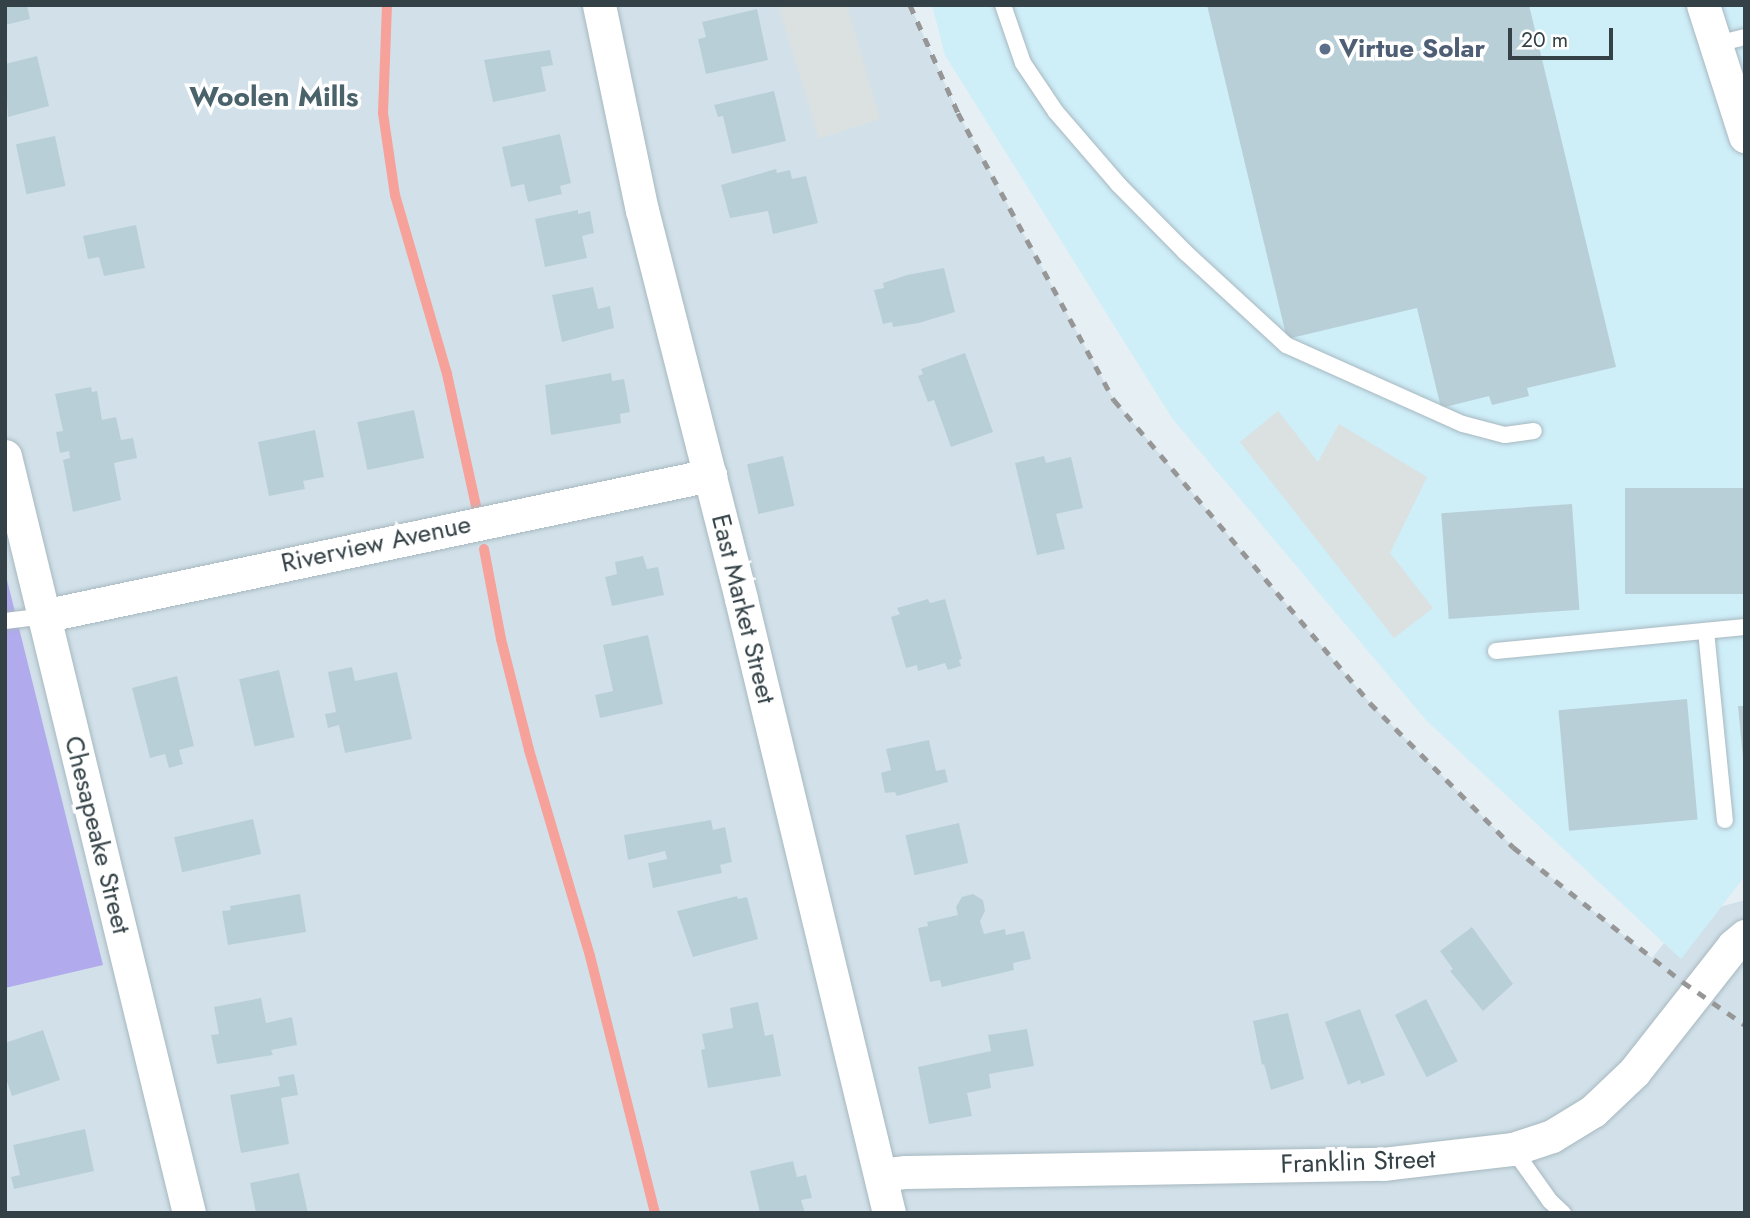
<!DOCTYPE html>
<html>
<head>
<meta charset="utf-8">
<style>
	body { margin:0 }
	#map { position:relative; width:1750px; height:1218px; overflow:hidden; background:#e5eff4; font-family:Jost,sans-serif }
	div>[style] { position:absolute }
	.residential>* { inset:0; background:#d2e1e9 }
	.commercial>* { inset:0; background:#ceeef8 }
	.green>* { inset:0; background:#b1aaed }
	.parking>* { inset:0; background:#dbe0e1 }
	.stream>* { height:10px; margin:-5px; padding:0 5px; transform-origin:5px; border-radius:5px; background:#f7a19b }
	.building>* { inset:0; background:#b9cfd7; transform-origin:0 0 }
	.roads { filter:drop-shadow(0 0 2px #a7b8c0) drop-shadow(0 0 2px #a7b8c0) }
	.service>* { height:16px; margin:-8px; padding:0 8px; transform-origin:8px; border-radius:8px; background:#fff }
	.minor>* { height:33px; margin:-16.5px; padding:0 16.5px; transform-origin:16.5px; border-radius:16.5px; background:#fff }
	.rail>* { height:5px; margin-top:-2.5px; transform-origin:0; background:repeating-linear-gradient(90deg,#969696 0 9px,transparent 0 18px) }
	.dots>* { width:19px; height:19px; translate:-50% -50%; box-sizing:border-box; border:4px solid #fff; border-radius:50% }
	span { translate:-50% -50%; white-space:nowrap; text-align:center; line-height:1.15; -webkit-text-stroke:7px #fff; paint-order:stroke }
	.service-label { font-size:26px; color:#4e5e75; font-weight:700 }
	.left { translate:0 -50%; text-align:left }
	.street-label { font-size:26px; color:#344247 }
	.neighbourhood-label { font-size:28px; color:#4a636b; font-weight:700 }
	.frame { position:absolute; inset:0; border:7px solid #344247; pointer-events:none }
	.scale { position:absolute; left:1508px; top:28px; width:105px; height:32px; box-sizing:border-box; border:4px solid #344247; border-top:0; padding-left:9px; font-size:21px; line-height:24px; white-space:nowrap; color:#344247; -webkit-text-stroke:5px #fff; paint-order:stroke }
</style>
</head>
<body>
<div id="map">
	<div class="residential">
		<div style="clip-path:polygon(5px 5px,910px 5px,958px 113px,1114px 400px,1370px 703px,1513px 847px,1652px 958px,1686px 916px,1745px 900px,1745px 1213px,5px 1213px)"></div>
	</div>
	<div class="commercial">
		<div style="clip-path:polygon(932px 5px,1745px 5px,1745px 876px,1681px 959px,1426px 720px,1172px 418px,945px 55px)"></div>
	</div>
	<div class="green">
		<div style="clip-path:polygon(5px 572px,103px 965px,5px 988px)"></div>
	</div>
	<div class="parking">
		<div style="clip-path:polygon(778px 5px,847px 5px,880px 119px,819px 139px)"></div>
		<div style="clip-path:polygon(1278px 411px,1318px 462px,1339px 424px,1427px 477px,1390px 553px,1433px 608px,1394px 638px,1240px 442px)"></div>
	</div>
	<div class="stream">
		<div style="left:387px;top:5px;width:108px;rotate:92.1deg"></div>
		<div style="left:383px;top:113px;width:83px;rotate:81.7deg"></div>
		<div style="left:395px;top:195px;width:186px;rotate:73.8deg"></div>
		<div style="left:447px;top:374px;width:135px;rotate:77.6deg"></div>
		<div style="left:484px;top:549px;width:92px;rotate:79.3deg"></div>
		<div style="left:501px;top:639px;width:114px;rotate:75.8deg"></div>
		<div style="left:529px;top:750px;width:215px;rotate:73.5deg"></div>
		<div style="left:590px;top:956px;width:265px;rotate:75.8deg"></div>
	</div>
	<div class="building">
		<div style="clip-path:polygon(5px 5px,27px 5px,30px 19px,5px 25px)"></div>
		<div style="clip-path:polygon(1207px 5px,1529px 5px,1616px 367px,1527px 388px,1529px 396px,1492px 405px,1489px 396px,1441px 408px,1417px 308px,1287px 339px)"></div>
		<div style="clip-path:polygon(757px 9px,768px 60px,706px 74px,698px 39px,706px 37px,702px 22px)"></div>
		<div style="clip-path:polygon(550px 50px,553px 65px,541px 67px,546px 91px,493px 102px,484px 60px)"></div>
		<div style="clip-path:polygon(37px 56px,49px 106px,8px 117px,5px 64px)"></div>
		<div style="clip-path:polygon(774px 91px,786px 141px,732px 154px,723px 116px,718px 117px,714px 105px)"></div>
		<div style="clip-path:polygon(560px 134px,571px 183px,560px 186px,562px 194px,528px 202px,524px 184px,511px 187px,502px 147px)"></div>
		<div style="left:55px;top:136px;width:51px;height:40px;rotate:78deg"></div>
		<div style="clip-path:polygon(776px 169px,777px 173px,790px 170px,792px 179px,806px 176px,818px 223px,773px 234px,768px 211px,730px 218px,721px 185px)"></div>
		<div style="clip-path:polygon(578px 210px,578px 214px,590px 211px,594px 233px,582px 236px,587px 258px,545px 267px,535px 219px)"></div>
		<div style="clip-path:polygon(136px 225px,145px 268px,104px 276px,99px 257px,88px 259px,83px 236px)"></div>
		<div style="clip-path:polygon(944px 268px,955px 312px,919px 323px,893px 327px,892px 322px,883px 324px,874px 290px,884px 288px,883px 283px,907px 275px)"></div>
		<div style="clip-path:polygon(593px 287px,598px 309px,610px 306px,614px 328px,562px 342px,552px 295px)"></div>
		<div style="clip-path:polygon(965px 353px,993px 432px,951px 447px,934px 400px,928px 402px,918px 376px,923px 374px,921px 369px)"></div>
		<div style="clip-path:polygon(611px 373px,612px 381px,624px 379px,630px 412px,620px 414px,621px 423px,551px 435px,545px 385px)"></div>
		<div style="clip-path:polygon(91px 387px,92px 392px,97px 391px,102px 420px,116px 417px,121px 440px,133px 438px,137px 458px,114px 463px,121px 500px,73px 512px,63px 460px,70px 458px,69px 451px,60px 453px,56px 432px,63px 431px,55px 394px)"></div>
		<div style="left:414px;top:410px;width:49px;height:58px;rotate:78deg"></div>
		<div style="clip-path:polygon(315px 430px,324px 477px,303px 481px,305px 489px,269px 496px,258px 442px)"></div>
		<div style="left:783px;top:456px;width:51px;height:37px;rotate:77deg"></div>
		<div style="clip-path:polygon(1044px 456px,1046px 463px,1071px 457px,1083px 508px,1056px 514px,1065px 549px,1037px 555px,1015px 463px)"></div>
		<div style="left:1745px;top:488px;width:106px;height:120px;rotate:90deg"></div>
		<div style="left:1572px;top:504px;width:106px;height:131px;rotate:86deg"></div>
		<div style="clip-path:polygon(643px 556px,647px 569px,658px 567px,664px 595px,612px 606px,605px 577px,617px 574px,615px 562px)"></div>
		<div style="clip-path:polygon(928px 599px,930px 603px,945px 599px,962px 659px,959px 660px,961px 666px,948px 670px,945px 663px,918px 671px,917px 665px,906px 668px,891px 617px,900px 614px,897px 608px)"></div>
		<div style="clip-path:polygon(648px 635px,663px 704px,600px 718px,595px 695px,613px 691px,603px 645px)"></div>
		<div style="clip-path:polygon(352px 667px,355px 681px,397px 672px,412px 739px,345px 753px,339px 725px,328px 728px,325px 714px,336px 712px,328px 672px)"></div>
		<div style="left:279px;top:670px;width:69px;height:41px;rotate:77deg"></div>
		<div style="clip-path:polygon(177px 676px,194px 746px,179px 750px,183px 764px,169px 768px,165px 754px,150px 758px,132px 688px)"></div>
		<div style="left:1687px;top:699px;width:121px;height:129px;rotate:85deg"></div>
		<div style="clip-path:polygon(1738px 706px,1745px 706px,1745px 757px,1743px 757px)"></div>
		<div style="clip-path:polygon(929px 740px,936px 771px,945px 769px,948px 782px,897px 796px,895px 792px,885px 793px,881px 773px,891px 770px,886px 749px)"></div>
		<div style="left:253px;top:819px;width:36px;height:81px;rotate:77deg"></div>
		<div style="clip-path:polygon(711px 820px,713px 830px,725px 827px,732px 862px,720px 865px,722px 873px,653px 888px,648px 863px,667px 859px,665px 851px,628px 860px,624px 835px)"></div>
		<div style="left:959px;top:823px;width:41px;height:55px;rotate:77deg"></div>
		<div style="clip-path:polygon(300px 894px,306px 932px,228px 945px,222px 911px,231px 910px,230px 906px)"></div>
		<div style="clip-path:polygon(973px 894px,983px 900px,985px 911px,980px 921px,984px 934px,1005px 929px,1006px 935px,1024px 931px,1031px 959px,1013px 963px,1014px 970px,942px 987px,940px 980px,930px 982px,918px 928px,928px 926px,927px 922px,958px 915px,956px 907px,962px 897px)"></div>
		<div style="clip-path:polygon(737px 896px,738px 899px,747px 897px,758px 939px,693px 957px,677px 911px)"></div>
		<div style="clip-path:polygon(1472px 927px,1513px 984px,1483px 1011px,1450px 971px,1453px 969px,1440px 951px)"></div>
		<div style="clip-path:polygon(261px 998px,266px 1023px,292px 1017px,297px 1045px,271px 1050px,273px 1055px,217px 1064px,211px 1035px,219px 1034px,214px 1007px)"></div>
		<div style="left:1426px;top:999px;width:70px;height:35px;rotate:63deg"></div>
		<div style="clip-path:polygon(758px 1002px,765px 1036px,773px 1034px,781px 1076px,708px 1088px,701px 1050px,705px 1049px,702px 1034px,733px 1028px,730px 1008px)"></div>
		<div style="clip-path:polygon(1360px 1009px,1385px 1075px,1361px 1084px,1360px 1080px,1348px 1085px,1325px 1022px)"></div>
		<div style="clip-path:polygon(1288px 1013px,1304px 1079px,1271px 1090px,1264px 1064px,1262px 1065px,1253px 1021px)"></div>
		<div style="clip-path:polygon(1027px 1029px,1034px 1066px,989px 1074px,991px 1088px,967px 1093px,972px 1116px,929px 1124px,918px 1067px,991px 1051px,988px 1035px)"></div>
		<div style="clip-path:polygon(43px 1030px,60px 1080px,12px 1096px,5px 1076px,5px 1043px)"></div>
		<div style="clip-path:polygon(294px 1074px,298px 1095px,281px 1098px,289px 1144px,241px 1153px,230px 1095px,280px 1086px,278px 1077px)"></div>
		<div style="clip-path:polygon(85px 1129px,94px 1171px,14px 1189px,11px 1177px,20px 1175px,13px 1145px)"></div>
		<div style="clip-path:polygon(793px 1161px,797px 1177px,806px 1175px,812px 1198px,801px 1200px,805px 1213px,760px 1213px,750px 1171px)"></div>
		<div style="clip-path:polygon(299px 1173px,308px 1213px,256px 1213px,250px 1183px)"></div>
	</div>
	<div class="roads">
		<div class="service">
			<div style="left:1003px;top:5px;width:61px;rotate:71deg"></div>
			<div style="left:1023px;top:63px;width:59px;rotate:56deg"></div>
			<div style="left:1056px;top:112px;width:96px;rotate:49.2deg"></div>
			<div style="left:1119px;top:185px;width:94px;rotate:45.4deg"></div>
			<div style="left:1185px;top:252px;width:137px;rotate:42.6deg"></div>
			<div style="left:1286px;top:345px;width:194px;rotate:24.1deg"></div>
			<div style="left:1463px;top:424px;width:43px;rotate:14.7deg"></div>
			<div style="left:1505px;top:435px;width:29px;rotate:-8deg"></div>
			<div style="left:1713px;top:45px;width:33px;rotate:-14deg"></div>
			<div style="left:5px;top:621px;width:38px;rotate:-7deg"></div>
			<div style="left:1706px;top:631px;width:190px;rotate:84.3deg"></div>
			<div style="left:1496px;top:651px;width:250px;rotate:-5.5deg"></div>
			<div style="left:1513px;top:1149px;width:64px;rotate:54.6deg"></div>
			<div style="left:1550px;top:1201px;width:18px;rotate:43deg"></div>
		</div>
		<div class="minor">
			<div style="left:599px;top:5px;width:209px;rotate:78.2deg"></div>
			<div style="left:642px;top:210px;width:401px;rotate:75.7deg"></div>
			<div style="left:741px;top:599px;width:632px;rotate:76.45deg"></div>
			<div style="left:1703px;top:5px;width:138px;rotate:72.2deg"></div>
			<div style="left:5px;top:456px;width:779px;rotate:76.34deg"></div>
			<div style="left:43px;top:616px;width:682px;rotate:-11.94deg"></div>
			<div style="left:881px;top:1175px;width:25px;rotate:-7deg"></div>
			<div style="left:906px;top:1172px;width:477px;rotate:-1deg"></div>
			<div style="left:1383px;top:1164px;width:131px;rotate:-6.6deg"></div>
			<div style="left:1513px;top:1149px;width:41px;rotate:-18.4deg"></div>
			<div style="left:1552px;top:1136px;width:48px;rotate:-31.4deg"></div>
			<div style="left:1593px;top:1111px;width:57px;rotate:-43.6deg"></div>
			<div style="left:1634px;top:1072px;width:160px;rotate:-51.8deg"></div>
			<div style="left:1733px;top:946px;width:16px;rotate:-40deg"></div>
		</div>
	</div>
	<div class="rail">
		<div style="left:910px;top:5px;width:118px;rotate:66deg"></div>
		<div style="left:958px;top:113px;width:327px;rotate:61.5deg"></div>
		<div style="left:1114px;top:400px;width:397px;rotate:49.8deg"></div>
		<div style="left:1370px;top:703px;width:203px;rotate:45.2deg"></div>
		<div style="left:1513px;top:847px;width:217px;rotate:38.5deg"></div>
		<div style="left:1683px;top:982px;width:75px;rotate:34.7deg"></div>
	</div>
	<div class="dots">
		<div style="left:1325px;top:49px;background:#5c6f8a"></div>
	</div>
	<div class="service-label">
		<span class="left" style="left:1339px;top:49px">Virtue Solar</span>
	</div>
	<div class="street-label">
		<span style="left:376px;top:544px;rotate:-12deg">Riverview Avenue</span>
		<span style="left:743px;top:609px;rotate:76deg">East Market Street</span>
		<span style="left:97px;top:835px;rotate:76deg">Chesapeake Street</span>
		<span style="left:1358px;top:1162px;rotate:-2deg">Franklin Street</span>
	</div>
	<div class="neighbourhood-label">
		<span style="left:274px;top:97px">Woolen Mills</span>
	</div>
	<div class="frame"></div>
	<div class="scale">20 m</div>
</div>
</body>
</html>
